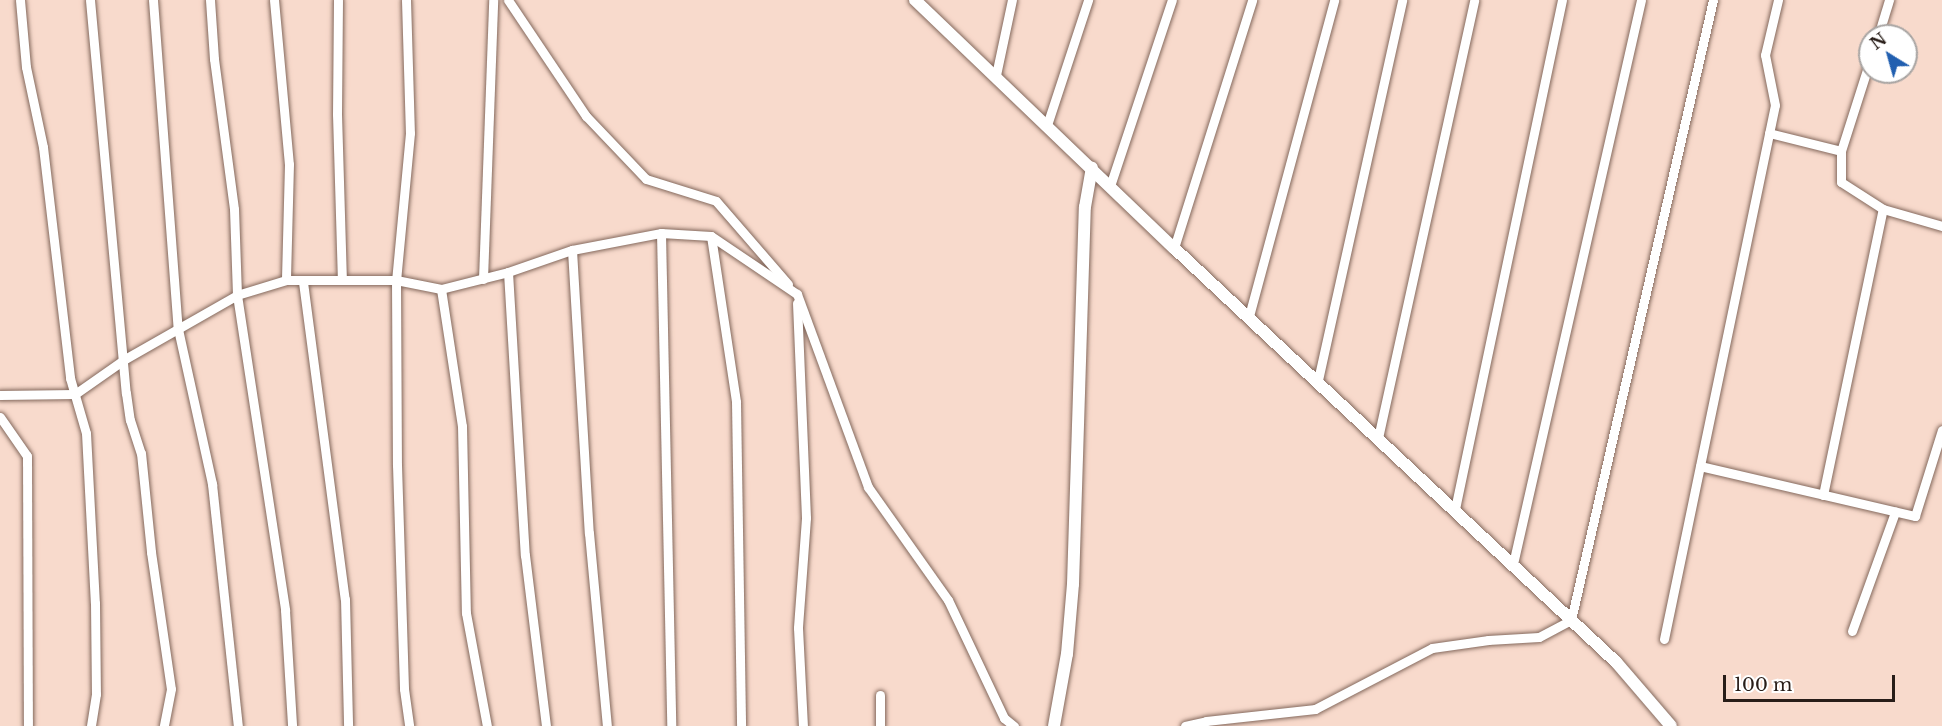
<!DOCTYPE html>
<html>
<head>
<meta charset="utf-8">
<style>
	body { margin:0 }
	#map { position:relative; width:1942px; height:726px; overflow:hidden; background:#f8dacc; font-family:"Libre Baskerville",serif }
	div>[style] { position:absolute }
	.roads { filter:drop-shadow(0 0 2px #84695d) drop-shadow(0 0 2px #84695d) }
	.minor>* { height:9px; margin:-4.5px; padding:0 4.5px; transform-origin:4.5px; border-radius:4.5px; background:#fff }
	.tertiary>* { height:12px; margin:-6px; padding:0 6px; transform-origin:6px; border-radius:6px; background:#fff }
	span { translate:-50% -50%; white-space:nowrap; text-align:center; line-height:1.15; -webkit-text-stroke:4.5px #fff; paint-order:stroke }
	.north { position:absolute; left:1858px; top:24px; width:60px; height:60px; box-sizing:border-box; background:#fff; border:2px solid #a9a5a3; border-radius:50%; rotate:323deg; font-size:16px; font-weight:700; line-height:24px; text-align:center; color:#281d18 }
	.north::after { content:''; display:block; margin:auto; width:21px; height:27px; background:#215fb0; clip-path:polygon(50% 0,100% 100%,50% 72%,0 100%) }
	.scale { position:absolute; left:1723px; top:675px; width:172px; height:27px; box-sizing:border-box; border:3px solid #281d18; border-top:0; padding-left:8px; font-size:18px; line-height:21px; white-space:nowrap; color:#281d18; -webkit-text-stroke:4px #fff; paint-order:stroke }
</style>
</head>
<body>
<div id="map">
	<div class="roads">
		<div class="minor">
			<div style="left:20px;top:0;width:67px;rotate:84.9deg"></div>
			<div style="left:26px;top:67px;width:82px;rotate:78deg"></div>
			<div style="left:43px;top:147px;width:233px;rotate:83.3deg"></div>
			<div style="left:70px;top:378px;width:57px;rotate:73.8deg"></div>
			<div style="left:86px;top:433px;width:170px;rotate:87deg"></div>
			<div style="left:95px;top:603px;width:91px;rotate:89.4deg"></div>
			<div style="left:96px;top:694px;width:32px;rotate:99deg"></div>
			<div style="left:90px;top:0;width:395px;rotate:84.8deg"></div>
			<div style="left:126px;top:393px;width:27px;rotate:82deg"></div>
			<div style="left:130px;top:420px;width:35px;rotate:72deg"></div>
			<div style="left:141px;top:453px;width:100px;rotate:84.2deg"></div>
			<div style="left:151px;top:552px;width:138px;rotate:81.7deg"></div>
			<div style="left:171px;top:689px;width:38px;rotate:101deg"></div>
			<div style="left:153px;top:0;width:330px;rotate:85.7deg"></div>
			<div style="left:178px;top:329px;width:159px;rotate:77.6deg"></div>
			<div style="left:212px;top:484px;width:243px;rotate:83.9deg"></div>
			<div style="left:210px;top:0;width:59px;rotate:86.1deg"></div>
			<div style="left:214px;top:59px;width:151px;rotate:82.4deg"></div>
			<div style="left:234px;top:209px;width:86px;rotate:88deg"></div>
			<div style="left:237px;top:295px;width:319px;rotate:81.3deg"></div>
			<div style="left:285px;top:610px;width:116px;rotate:86.5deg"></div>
			<div style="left:274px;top:0;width:165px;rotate:84.8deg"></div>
			<div style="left:289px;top:164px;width:116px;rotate:91.5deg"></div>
			<div style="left:338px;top:0;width:114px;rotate:90.5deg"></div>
			<div style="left:337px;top:114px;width:166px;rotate:88.3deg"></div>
			<div style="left:406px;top:0;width:133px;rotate:88.3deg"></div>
			<div style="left:410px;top:133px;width:148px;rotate:95.4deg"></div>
			<div style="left:396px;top:280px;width:185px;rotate:89.7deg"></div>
			<div style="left:397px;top:465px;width:224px;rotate:88.2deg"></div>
			<div style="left:404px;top:689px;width:37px;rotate:82deg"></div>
			<div style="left:508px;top:0;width:140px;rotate:56.1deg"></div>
			<div style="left:586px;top:116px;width:87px;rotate:46.4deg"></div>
			<div style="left:646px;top:179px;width:73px;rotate:17.4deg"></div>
			<div style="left:716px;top:201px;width:110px;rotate:49.1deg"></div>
			<div style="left:1878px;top:36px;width:38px;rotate:-73deg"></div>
			<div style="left:996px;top:75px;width:77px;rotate:-78deg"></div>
			<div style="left:1047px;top:125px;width:132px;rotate:-71.8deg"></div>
			<div style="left:1769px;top:133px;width:74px;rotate:14deg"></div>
			<div style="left:1841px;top:151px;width:31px;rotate:90deg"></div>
			<div style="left:1841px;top:182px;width:50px;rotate:32.7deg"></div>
			<div style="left:1883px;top:209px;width:61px;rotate:16.1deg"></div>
			<div style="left:1841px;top:151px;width:96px;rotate:-72.3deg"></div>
			<div style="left:1110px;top:186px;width:196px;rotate:-71.6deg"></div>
			<div style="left:661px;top:233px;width:493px;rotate:88.8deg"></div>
			<div style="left:711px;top:236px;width:168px;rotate:81.4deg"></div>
			<div style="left:736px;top:402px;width:324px;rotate:89.1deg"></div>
			<div style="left:1174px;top:248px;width:260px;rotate:-72.5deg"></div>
			<div style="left:572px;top:250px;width:284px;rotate:86.6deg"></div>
			<div style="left:589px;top:533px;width:194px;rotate:84.7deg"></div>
			<div style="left:508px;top:272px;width:284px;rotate:86.6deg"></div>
			<div style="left:525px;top:555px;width:172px;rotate:83deg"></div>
			<div style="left:483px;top:279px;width:279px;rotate:-87.9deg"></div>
			<div style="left:303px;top:282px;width:320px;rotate:82.5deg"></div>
			<div style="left:345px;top:599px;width:127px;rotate:88.6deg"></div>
			<div style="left:441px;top:289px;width:139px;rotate:81.3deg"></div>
			<div style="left:462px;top:426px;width:187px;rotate:88.8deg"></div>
			<div style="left:466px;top:613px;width:115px;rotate:79.5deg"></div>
			<div style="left:797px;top:303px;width:215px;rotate:87.6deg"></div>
			<div style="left:806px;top:518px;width:110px;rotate:94.2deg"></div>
			<div style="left:798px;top:628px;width:98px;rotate:87.1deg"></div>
			<div style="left:1249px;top:316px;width:327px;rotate:-74.9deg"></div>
			<div style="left:1318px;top:380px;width:389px;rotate:-77.5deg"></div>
			<div style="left:0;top:395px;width:75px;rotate:-0.8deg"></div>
			<div style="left:75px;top:394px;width:61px;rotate:-35deg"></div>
			<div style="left:125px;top:359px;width:129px;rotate:-29.7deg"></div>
			<div style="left:237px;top:295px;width:51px;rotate:-17deg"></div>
			<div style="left:286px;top:280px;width:110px"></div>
			<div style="left:396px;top:280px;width:46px;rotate:11.3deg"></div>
			<div style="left:441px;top:289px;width:69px;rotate:-14.2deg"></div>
			<div style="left:508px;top:272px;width:68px;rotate:-19deg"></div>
			<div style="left:572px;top:250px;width:91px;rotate:-10.8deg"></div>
			<div style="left:661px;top:233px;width:50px;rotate:3.4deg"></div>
			<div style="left:711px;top:236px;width:104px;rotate:34deg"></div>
			<div style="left:797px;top:294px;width:206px;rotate:69.8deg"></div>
			<div style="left:868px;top:487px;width:138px;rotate:54.7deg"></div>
			<div style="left:948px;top:600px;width:131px;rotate:64.6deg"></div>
			<div style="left:1004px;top:718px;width:13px;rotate:39deg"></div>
			<div style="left:0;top:417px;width:47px;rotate:55.3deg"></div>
			<div style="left:27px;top:456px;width:270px;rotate:89.8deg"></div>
			<div style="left:1378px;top:438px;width:448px;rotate:-77.6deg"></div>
			<div style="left:1700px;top:466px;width:221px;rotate:13.1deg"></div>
			<div style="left:1915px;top:516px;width:90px;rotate:-72.6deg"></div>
			<div style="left:1823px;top:495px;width:292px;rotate:-78.2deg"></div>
			<div style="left:1455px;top:509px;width:520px;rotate:-78.13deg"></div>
			<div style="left:1513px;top:564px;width:578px;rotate:-77.21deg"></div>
			<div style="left:1852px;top:631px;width:127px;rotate:-70.1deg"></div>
			<div style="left:1664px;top:639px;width:545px;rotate:-78.26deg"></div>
			<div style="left:1775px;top:105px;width:51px;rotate:-101.3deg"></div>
			<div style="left:1765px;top:55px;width:57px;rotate:-76.7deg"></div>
			<div style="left:880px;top:726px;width:31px;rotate:-90deg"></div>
			<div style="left:1185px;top:726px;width:22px;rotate:-13deg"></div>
			<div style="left:1206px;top:721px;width:110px;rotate:-6.3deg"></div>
			<div style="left:1315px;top:709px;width:132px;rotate:-27.5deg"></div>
			<div style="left:1432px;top:648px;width:57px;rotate:-8.1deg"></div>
			<div style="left:1488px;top:640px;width:51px;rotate:-3.4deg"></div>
			<div style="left:1539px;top:637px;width:36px;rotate:-28deg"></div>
			<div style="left:1571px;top:620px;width:636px;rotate:-77.1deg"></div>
		</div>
		<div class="tertiary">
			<div style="left:915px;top:0;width:359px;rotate:43.8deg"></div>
			<div style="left:1174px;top:248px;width:606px;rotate:43.13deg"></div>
			<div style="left:1616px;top:662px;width:84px;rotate:49.3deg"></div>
			<div style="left:1054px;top:726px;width:73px;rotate:-79.8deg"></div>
			<div style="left:1067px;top:654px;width:70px;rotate:-85.1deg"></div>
			<div style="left:1073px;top:584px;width:377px;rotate:-88.2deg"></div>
			<div style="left:1085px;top:207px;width:40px;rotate:-80deg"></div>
		</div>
	</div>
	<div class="north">N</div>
	<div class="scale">100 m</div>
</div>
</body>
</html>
